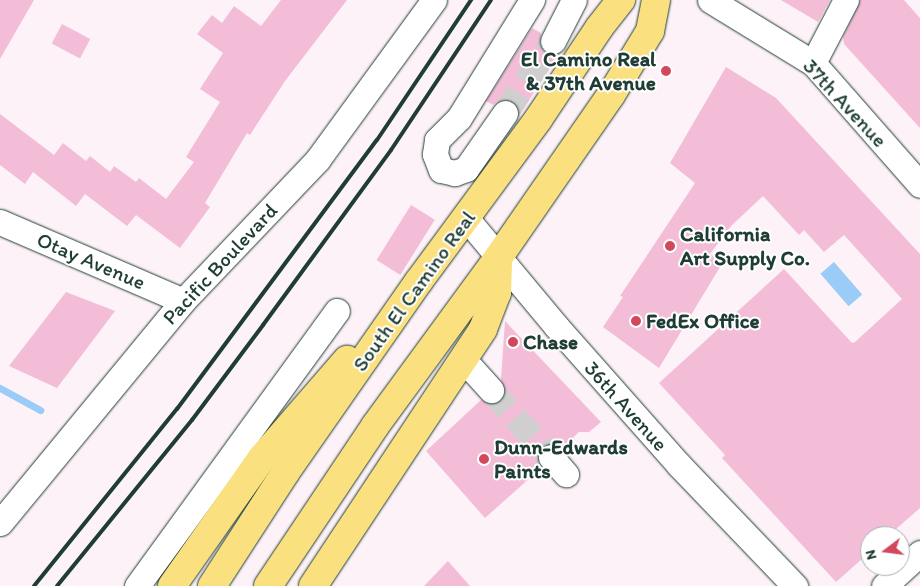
<!DOCTYPE html>
<html>
<head>
<meta charset="utf-8">
<style>
	body { margin:0 }
	#map { position:relative; width:920px; height:586px; overflow:hidden; background:#fdf2f7; font-family:Itim,sans-serif }
	div>[style] { position:absolute }
	.water>* { inset:0; background:#9bccf8; transform-origin:0 0 }
	.stream>* { height:7px; margin:-3.5px; padding:0 3.5px; transform-origin:3.5px; border-radius:3.5px; background:#9bccf8 }
	.building>* { inset:0; background:#f3bdd8; transform-origin:0 0 }
	.minor-tunnel>* { height:25px; margin-top:-12.5px; transform-origin:0; background:repeating-linear-gradient(90deg,#d1ced0 0 25px,transparent 0 37px) }
	.roads { filter:drop-shadow(0 0 1px #1f3d34) drop-shadow(0 0 1px #1f3d34) }
	.minor>* { height:25px; margin:-12.5px; padding:0 12.5px; transform-origin:12.5px; border-radius:12.5px; background:#fff }
	.major>* { height:28px; margin:-14px; padding:0 14px; transform-origin:14px; border-radius:14px; background:#fbe080 }
	.rail>* { height:4px; margin:-2px; padding:0 2px; transform-origin:2px; border-radius:2px; background:#1f3d34 }
	.dots>* { width:14px; height:14px; translate:-50% -50%; box-sizing:border-box; border:2px solid #fff; border-radius:50% }
	span { translate:-50% -50%; white-space:nowrap; text-align:center; line-height:1.15; -webkit-text-stroke:4px #fff; paint-order:stroke }
	.poi-label { font-size:21px; color:#1f3d34; font-weight:700 }
	.right { translate:-100% -50%; text-align:right }
	.left { translate:0 -50%; text-align:left }
	.street-label { font-size:21px; color:#1f3d34 }
	.north { position:absolute; left:860px; top:526px; width:50px; height:50px; box-sizing:border-box; background:#fff; border:1px solid #a5b1ae; border-radius:50%; rotate:255deg; font-size:14px; font-weight:700; line-height:20px; text-align:center; color:#1f3d34 }
	.north::after { content:''; display:block; margin:auto; width:18px; height:22px; background:#d1495b; clip-path:polygon(50% 0,100% 100%,50% 72%,0 100%) }
</style>
</head>
<body>
<div id="map">
	<div class="water">
		<div style="left:834px;top:262px;width:43px;height:18px;rotate:49deg"></div>
	</div>
	<div class="stream">
		<div style="left:0;top:388px;width:46px;rotate:28.8deg"></div>
	</div>
	<div class="building">
		<div style="clip-path:polygon(0 0,34px 0,0 59px)"></div>
		<div style="clip-path:polygon(281px 0,347px 0,285px 81px,250px 135px,247px 133px,205px 203px,210px 207px,180px 248px,136px 215px,127px 226px,85px 194px,76px 206px,33px 172px,25px 184px,0 165px,0 114px,54px 155px,63px 143px,86px 161px,90px 156px,110px 172px,114px 166px,136px 182px,139px 178px,166px 199px,194px 162px,186px 157px,220px 102px,200px 89px,223px 53px,197px 34px,212px 15px,222px 23px,234px 6px,261px 26px)"></div>
		<div style="clip-path:polygon(781px 0,830px 0,818px 22px)"></div>
		<div style="clip-path:polygon(860px 0,904px 0,920px 18px,920px 128px,844px 44px,843px 37px)"></div>
		<div style="left:62px;top:24px;width:32px;height:22px;rotate:28deg"></div>
		<div style="clip-path:polygon(532px 28px,541px 33px,541px 49px,547px 54px,558px 54px,518px 118px,518px 107px,513px 101px,499px 100px,493px 105px,486px 101px)"></div>
		<div style="clip-path:polygon(726px 67px,776px 98px,920px 254px,920px 508px,888px 536px,870px 536px,870px 552px,836px 582px,722px 458px,725px 455px,659px 383px,784px 269px,852px 343px,855px 342px,902px 299px,844px 235px,824px 252px,804px 230px,799px 235px,763px 196px,731px 226px,710px 254px,723px 262px,659px 368px,603px 327px,623px 297px,620px 296px,695px 183px,670px 163px)"></div>
		<div style="left:411px;top:205px;width:28px;height:65px;rotate:32deg"></div>
		<div style="clip-path:polygon(66px 292px,115px 311px,57px 388px,9px 366px)"></div>
		<div style="clip-path:polygon(505px 321px,601px 422px,589px 432px,579px 432px,562px 448px,555px 443px,542px 446px,537px 459px,541px 468px,485px 518px,426px 451px,481px 400px,494px 404px,504px 395px,501px 379px)"></div>
		<div style="clip-path:polygon(448px 561px,470px 586px,424px 586px)"></div>
	</div>
	<div class="minor-tunnel">
		<div style="left:505px;top:113px;width:87px;rotate:-56.3deg"></div>
		<div style="left:491px;top:390px;width:90px;rotate:48.2deg"></div>
	</div>
	<div class="roads">
		<div class="minor">
			<div style="left:710px;top:0;width:121px;rotate:31.5deg"></div>
			<div style="left:813px;top:63px;width:162px;rotate:48.7deg"></div>
			<div style="left:553px;top:41px;width:46px;rotate:-62.9deg"></div>
			<div style="left:813px;top:63px;width:71px;rotate:-62.4deg"></div>
			<div style="left:505px;top:113px;width:68px;rotate:124.9deg"></div>
			<div style="left:466px;top:169px;width:12px;rotate:160deg"></div>
			<div style="left:455px;top:173px;width:14px;rotate:-168deg"></div>
			<div style="left:441px;top:170px;width:17px;rotate:-111deg"></div>
			<div style="left:435px;top:154px;width:14px;rotate:-82deg"></div>
			<div style="left:437px;top:140px;width:31px;rotate:-45deg"></div>
			<div style="left:459px;top:118px;width:139px;rotate:-58.3deg"></div>
			<div style="left:466px;top:218px;width:141px;rotate:50.2deg"></div>
			<div style="left:556px;top:326px;width:186px;rotate:48.5deg"></div>
			<div style="left:679px;top:465px;width:168px;rotate:46.2deg"></div>
			<div style="left:0;top:222px;width:199px;rotate:23.3deg"></div>
			<div style="left:463px;top:359px;width:42px;rotate:47.9deg"></div>
			<div style="left:551px;top:457px;width:23px;rotate:49deg"></div>
			<div style="left:0;top:523px;width:288px;rotate:-50.5deg"></div>
			<div style="left:183px;top:301px;width:196px;rotate:-46.4deg"></div>
			<div style="left:318px;top:159px;width:197px;rotate:-53.9deg"></div>
			<div style="left:137px;top:586px;width:340px;rotate:-54deg"></div>
			<div style="left:884px;top:586px;width:49px;rotate:-42.5deg"></div>
		</div>
		<div class="major">
			<div style="left:172px;top:586px;width:156px;rotate:-54.9deg"></div>
			<div style="left:262px;top:458px;width:130px;rotate:-49.1deg"></div>
			<div style="left:212px;top:586px;width:135px;rotate:-57.1deg"></div>
			<div style="left:285px;top:473px;width:234px;rotate:-55.1deg"></div>
			<div style="left:419px;top:281px;width:202px;rotate:-53.6deg"></div>
			<div style="left:539px;top:118px;width:108px;rotate:-56.3deg"></div>
			<div style="left:599px;top:28px;width:36px;rotate:-52deg"></div>
			<div style="left:268px;top:586px;width:192px;rotate:-56.2deg"></div>
			<div style="left:375px;top:426px;width:208px;rotate:-53.8deg"></div>
			<div style="left:498px;top:258px;width:198px;rotate:-55.3deg"></div>
			<div style="left:611px;top:95px;width:75px;rotate:-58.6deg"></div>
			<div style="left:650px;top:31px;width:32px;rotate:-79deg"></div>
			<div style="left:313px;top:586px;width:308px;rotate:-56.5deg"></div>
			<div style="left:483px;top:329px;width:39px;rotate:-69deg"></div>
			<div style="left:497px;top:293px;width:35px;rotate:-88deg"></div>
		</div>
	</div>
	<div class="rail">
		<div style="left:34px;top:586px;width:228px;rotate:-51.1deg"></div>
		<div style="left:177px;top:409px;width:335px;rotate:-53.4deg"></div>
		<div style="left:377px;top:140px;width:169px;rotate:-56.1deg"></div>
		<div style="left:57px;top:586px;width:214px;rotate:-50.9deg"></div>
		<div style="left:192px;top:420px;width:119px;rotate:-53.2deg"></div>
		<div style="left:263px;top:325px;width:217px;rotate:-53.8deg"></div>
		<div style="left:391px;top:150px;width:180px;rotate:-56.3deg"></div>
	</div>
	<div class="dots">
		<div style="left:666px;top:71px;background:#d1495b"></div>
		<div style="left:670px;top:246px;background:#d1495b"></div>
		<div style="left:636px;top:321px;background:#d1495b"></div>
		<div style="left:513px;top:342px;background:#d1495b"></div>
		<div style="left:484px;top:459px;background:#d1495b"></div>
	</div>
	<div class="poi-label">
		<span class="right" style="left:656px;top:71px">El Camino Real<br>&amp; 37th Avenue</span>
		<span class="left" style="left:680px;top:246px">California<br>Art Supply Co.</span>
		<span class="left" style="left:646px;top:321px">FedEx Office</span>
		<span class="left" style="left:523px;top:342px">Chase</span>
		<span class="left" style="left:494px;top:459px">Dunn-Edwards<br>Paints</span>
	</div>
	<div class="street-label">
		<span style="left:845px;top:103px;rotate:47deg">37th Avenue</span>
		<span style="left:91px;top:261px;rotate:23deg">Otay Avenue</span>
		<span style="left:220px;top:264px;rotate:-47deg">Pacific Boulevard</span>
		<span style="left:414px;top:291px;rotate:-54deg">South El Camino Real</span>
		<span style="left:626px;top:406px;rotate:48deg">36th Avenue</span>
	</div>
	<div class="north">N</div>
</div>
</body>
</html>
